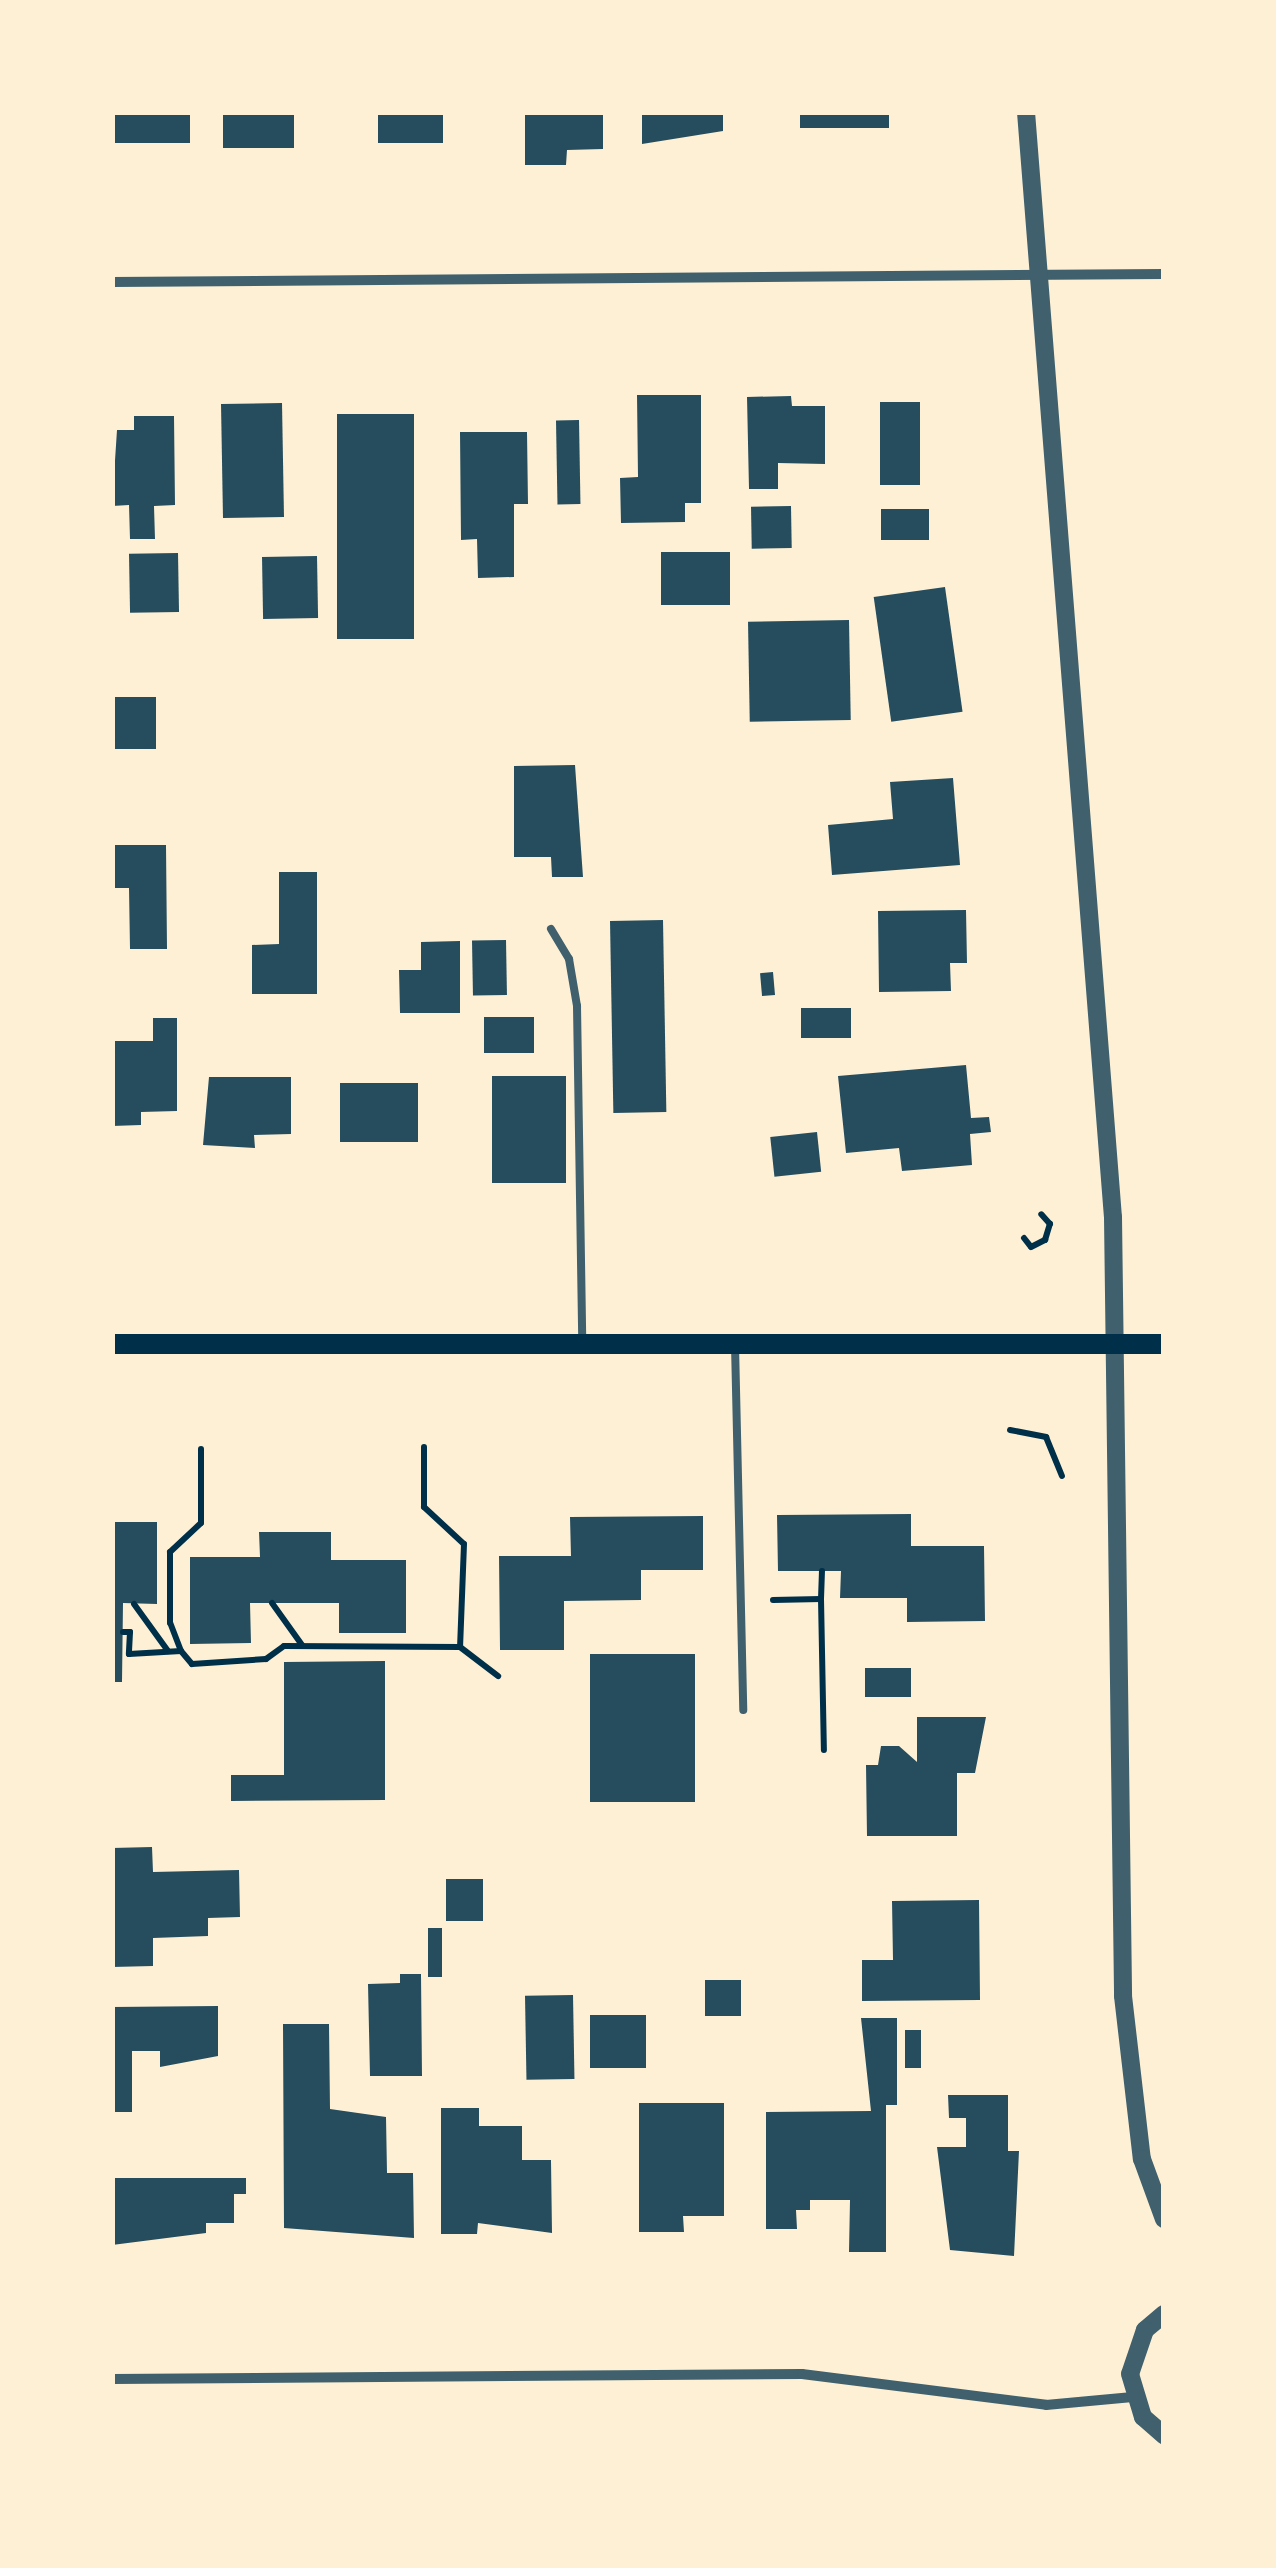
<!DOCTYPE html>
<html>
<head>
<meta charset="utf-8">
<style>
	body { margin:0 }
	#map { position:relative; width:1276px; height:2568px; overflow:hidden; background:#fdf0d5; font-family:"Varela Round",sans-serif }
	div>[style] { position:absolute }
	.building>* { inset:0; background:#264d5e; transform-origin:0 0 }
	.path>* { height:6px; margin:-3px; padding:0 3px; transform-origin:3px; border-radius:3px; background:#003049 }
	.service>* { height:8px; margin:-4px; padding:0 4px; transform-origin:4px; border-radius:4px; background:#3f606c }
	.minor>* { height:10px; margin:-5px; padding:0 5px; transform-origin:5px; border-radius:5px; background:#3f606c }
	.tertiary>* { height:18px; margin:-9px; padding:0 9px; transform-origin:9px; border-radius:9px; background:#3f606c }
	.secondary>* { height:20px; margin:-10px; padding:0 10px; transform-origin:10px; border-radius:10px; background:#003049 }
	span { translate:-50% -50%; white-space:nowrap; text-align:center; line-height:1.15; -webkit-text-stroke:10px #fdf0d5; paint-order:stroke }
	.frame { position:absolute; inset:0; border:115px solid #fdf0d5; pointer-events:none }
</style>
</head>
<body>
<div id="map">
	<div class="building">
		<div style="left:112px;top:112px;width:78px;height:31px"></div>
		<div style="left:223px;top:112px;width:71px;height:36px"></div>
		<div style="left:378px;top:112px;width:65px;height:31px"></div>
		<div style="clip-path:polygon(525px 112px,603px 112px,603px 149px,567px 150px,566px 165px,525px 165px)"></div>
		<div style="clip-path:polygon(642px 112px,723px 112px,723px 131px,642px 144px)"></div>
		<div style="left:800px;top:112px;width:89px;height:16px"></div>
		<div style="clip-path:polygon(637px 395px,701px 395px,701px 503px,685px 503px,685px 522px,621px 523px,620px 478px,638px 477px)"></div>
		<div style="clip-path:polygon(791px 396px,792px 406px,825px 406px,825px 464px,778px 463px,778px 489px,749px 489px,747px 397px)"></div>
		<div style="left:920px;top:402px;width:83px;height:40px;rotate:90deg"></div>
		<div style="left:282px;top:403px;width:114px;height:61px;rotate:89deg"></div>
		<div style="left:414px;top:414px;width:225px;height:77px;rotate:90deg"></div>
		<div style="clip-path:polygon(134px 416px,174px 416px,175px 505px,154px 506px,155px 539px,130px 539px,129px 505px,112px 506px,117px 430px,134px 430px)"></div>
		<div style="left:579px;top:420px;width:84px;height:23px;rotate:89deg"></div>
		<div style="clip-path:polygon(460px 432px,527px 432px,528px 504px,514px 504px,514px 577px,478px 578px,477px 539px,461px 540px)"></div>
		<div style="left:791px;top:506px;width:42px;height:40px;rotate:89deg"></div>
		<div style="left:881px;top:509px;width:48px;height:31px"></div>
		<div style="left:661px;top:552px;width:69px;height:53px"></div>
		<div style="left:178px;top:553px;width:59px;height:49px;rotate:89deg"></div>
		<div style="left:317px;top:556px;width:62px;height:55px;rotate:89deg"></div>
		<div style="left:945px;top:587px;width:126px;height:72px;rotate:82deg"></div>
		<div style="left:849px;top:620px;width:100px;height:101px;rotate:89deg"></div>
		<div style="left:112px;top:697px;width:44px;height:52px"></div>
		<div style="clip-path:polygon(575px 765px,583px 877px,552px 877px,551px 857px,514px 857px,514px 766px)"></div>
		<div style="clip-path:polygon(953px 778px,960px 865px,832px 875px,828px 825px,893px 819px,890px 782px)"></div>
		<div style="clip-path:polygon(112px 845px,166px 845px,167px 949px,130px 949px,129px 888px,112px 888px)"></div>
		<div style="clip-path:polygon(279px 872px,317px 872px,317px 994px,252px 994px,252px 945px,279px 944px)"></div>
		<div style="clip-path:polygon(966px 910px,967px 963px,950px 963px,951px 991px,879px 992px,878px 911px)"></div>
		<div style="left:663px;top:920px;width:192px;height:53px;rotate:89deg"></div>
		<div style="left:506px;top:940px;width:55px;height:34px;rotate:89deg"></div>
		<div style="clip-path:polygon(460px 941px,460px 1013px,400px 1013px,399px 970px,421px 970px,421px 942px)"></div>
		<div style="left:773px;top:972px;width:23px;height:13px;rotate:85deg"></div>
		<div style="left:801px;top:1008px;width:50px;height:30px"></div>
		<div style="left:484px;top:1017px;width:50px;height:36px"></div>
		<div style="clip-path:polygon(153px 1018px,177px 1018px,177px 1111px,141px 1112px,141px 1125px,112px 1126px,112px 1041px,153px 1041px)"></div>
		<div style="clip-path:polygon(966px 1065px,971px 1118px,989px 1117px,991px 1132px,970px 1134px,972px 1165px,902px 1171px,899px 1148px,846px 1153px,838px 1076px)"></div>
		<div style="left:492px;top:1076px;width:74px;height:107px"></div>
		<div style="clip-path:polygon(209px 1077px,291px 1077px,291px 1134px,254px 1135px,255px 1148px,203px 1145px)"></div>
		<div style="left:340px;top:1083px;width:78px;height:59px"></div>
		<div style="left:817px;top:1132px;width:40px;height:47px;rotate:84deg"></div>
		<div style="clip-path:polygon(911px 1514px,911px 1546px,984px 1546px,985px 1621px,907px 1622px,907px 1598px,840px 1598px,841px 1571px,778px 1571px,777px 1515px)"></div>
		<div style="clip-path:polygon(703px 1516px,703px 1570px,641px 1570px,641px 1600px,564px 1601px,564px 1650px,500px 1650px,499px 1556px,571px 1556px,570px 1517px)"></div>
		<div style="clip-path:polygon(112px 1522px,157px 1522px,157px 1604px,123px 1603px,122px 1682px,112px 1682px)"></div>
		<div style="clip-path:polygon(259px 1532px,331px 1532px,331px 1560px,406px 1560px,406px 1633px,339px 1633px,339px 1603px,250px 1603px,251px 1643px,190px 1644px,190px 1557px,260px 1557px)"></div>
		<div style="left:695px;top:1654px;width:148px;height:105px;rotate:90deg"></div>
		<div style="clip-path:polygon(385px 1661px,385px 1800px,231px 1801px,231px 1775px,284px 1775px,284px 1662px)"></div>
		<div style="left:865px;top:1668px;width:46px;height:29px"></div>
		<div style="clip-path:polygon(917px 1717px,986px 1717px,975px 1773px,957px 1773px,957px 1836px,867px 1836px,866px 1765px,878px 1765px,881px 1746px,899px 1746px,917px 1762px)"></div>
		<div style="clip-path:polygon(152px 1847px,153px 1872px,239px 1870px,240px 1917px,208px 1918px,208px 1936px,153px 1938px,153px 1966px,112px 1967px,112px 1848px)"></div>
		<div style="left:446px;top:1879px;width:37px;height:42px"></div>
		<div style="clip-path:polygon(979px 1900px,980px 2000px,862px 2001px,862px 1960px,893px 1960px,892px 1901px)"></div>
		<div style="left:428px;top:1928px;width:14px;height:49px"></div>
		<div style="clip-path:polygon(400px 1974px,421px 1974px,422px 2076px,370px 2076px,368px 1984px,400px 1983px)"></div>
		<div style="left:705px;top:1980px;width:36px;height:36px"></div>
		<div style="left:573px;top:1995px;width:84px;height:48px;rotate:89deg"></div>
		<div style="clip-path:polygon(218px 2006px,218px 2056px,160px 2067px,160px 2051px,132px 2051px,132px 2112px,112px 2112px,112px 2007px)"></div>
		<div style="left:590px;top:2015px;width:56px;height:53px"></div>
		<div style="clip-path:polygon(861px 2018px,897px 2018px,897px 2105px,886px 2105px,886px 2252px,849px 2252px,850px 2200px,810px 2200px,810px 2210px,796px 2210px,797px 2229px,766px 2229px,766px 2112px,871px 2111px)"></div>
		<div style="clip-path:polygon(283px 2024px,329px 2024px,330px 2109px,386px 2117px,387px 2173px,413px 2173px,414px 2238px,284px 2228px)"></div>
		<div style="left:905px;top:2030px;width:16px;height:38px"></div>
		<div style="clip-path:polygon(948px 2095px,1008px 2095px,1008px 2151px,1019px 2151px,1014px 2256px,950px 2250px,937px 2147px,966px 2147px,966px 2118px,949px 2118px)"></div>
		<div style="clip-path:polygon(639px 2103px,724px 2103px,724px 2216px,683px 2216px,684px 2232px,639px 2232px)"></div>
		<div style="clip-path:polygon(441px 2108px,479px 2108px,479px 2126px,522px 2126px,522px 2160px,551px 2160px,552px 2233px,478px 2223px,477px 2234px,441px 2234px)"></div>
		<div style="clip-path:polygon(112px 2178px,246px 2178px,246px 2194px,234px 2194px,234px 2223px,206px 2223px,206px 2233px,112px 2245px)"></div>
	</div>
	<div class="path">
		<div style="left:1024px;top:1238px;width:11px;rotate:52deg"></div>
		<div style="left:1031px;top:1247px;width:16px;rotate:-27deg"></div>
		<div style="left:1045px;top:1240px;width:17px;rotate:-73deg"></div>
		<div style="left:1050px;top:1224px;width:13px;rotate:-132deg"></div>
		<div style="left:1010px;top:1430px;width:37px;rotate:11deg"></div>
		<div style="left:1046px;top:1437px;width:42px;rotate:67.7deg"></div>
		<div style="left:424px;top:1447px;width:60px;rotate:90deg"></div>
		<div style="left:424px;top:1507px;width:54px;rotate:42.8deg"></div>
		<div style="left:464px;top:1544px;width:103px;rotate:92.2deg"></div>
		<div style="left:460px;top:1647px;width:48px;rotate:37.3deg"></div>
		<div style="left:821px;top:1599px;width:151px;rotate:88.9deg"></div>
		<div style="left:773px;top:1600px;width:48px;rotate:-1.2deg"></div>
		<div style="left:821px;top:1599px;width:28px;rotate:-88deg"></div>
		<div style="left:272px;top:1603px;width:52px;rotate:54.5deg"></div>
		<div style="left:134px;top:1604px;width:58px;rotate:54.1deg"></div>
		<div style="left:123px;top:1632px;width:7px"></div>
		<div style="left:130px;top:1632px;width:22px;rotate:93deg"></div>
		<div style="left:129px;top:1654px;width:52px;rotate:-3.3deg"></div>
		<div style="left:181px;top:1651px;width:17px;rotate:50deg"></div>
		<div style="left:192px;top:1664px;width:74px;rotate:-3.9deg"></div>
		<div style="left:266px;top:1659px;width:22px;rotate:-36deg"></div>
		<div style="left:284px;top:1646px;width:176px;rotate:0.3deg"></div>
		<div style="left:181px;top:1651px;width:30px;rotate:-111deg"></div>
		<div style="left:170px;top:1623px;width:71px;rotate:-90deg"></div>
		<div style="left:170px;top:1552px;width:42px;rotate:-43.1deg"></div>
		<div style="left:201px;top:1523px;width:74px;rotate:-90deg"></div>
	</div>
	<div class="service">
		<div style="left:551px;top:929px;width:35px;rotate:59deg"></div>
		<div style="left:569px;top:959px;width:48px;rotate:80.3deg"></div>
		<div style="left:577px;top:1006px;width:332px;rotate:89.1deg"></div>
		<div style="left:735px;top:1345px;width:365px;rotate:88.7deg"></div>
	</div>
	<div class="minor">
		<div style="left:112px;top:282px;width:1052px;rotate:-0.44deg"></div>
		<div style="left:112px;top:2379px;width:690px;rotate:-0.42deg"></div>
		<div style="left:802px;top:2374px;width:246px;rotate:7.2deg"></div>
		<div style="left:1046px;top:2405px;width:87px;rotate:-5.3deg"></div>
	</div>
	<div class="tertiary">
		<div style="left:1026px;top:112px;width:1108px;rotate:85.5deg"></div>
		<div style="left:1113px;top:1217px;width:779px;rotate:89.26deg"></div>
		<div style="left:1123px;top:1996px;width:164px;rotate:83.4deg"></div>
		<div style="left:1142px;top:2159px;width:64px;rotate:69.9deg"></div>
		<div style="left:1164px;top:2314px;width:25px;rotate:140deg"></div>
		<div style="left:1145px;top:2330px;width:46px;rotate:108.8deg"></div>
		<div style="left:1130px;top:2374px;width:45px;rotate:73.2deg"></div>
		<div style="left:1143px;top:2417px;width:28px;rotate:41deg"></div>
	</div>
	<div class="secondary">
		<div style="left:112px;top:1344px;width:1052px"></div>
	</div>
	<div class="frame"></div>
</div>
</body>
</html>
